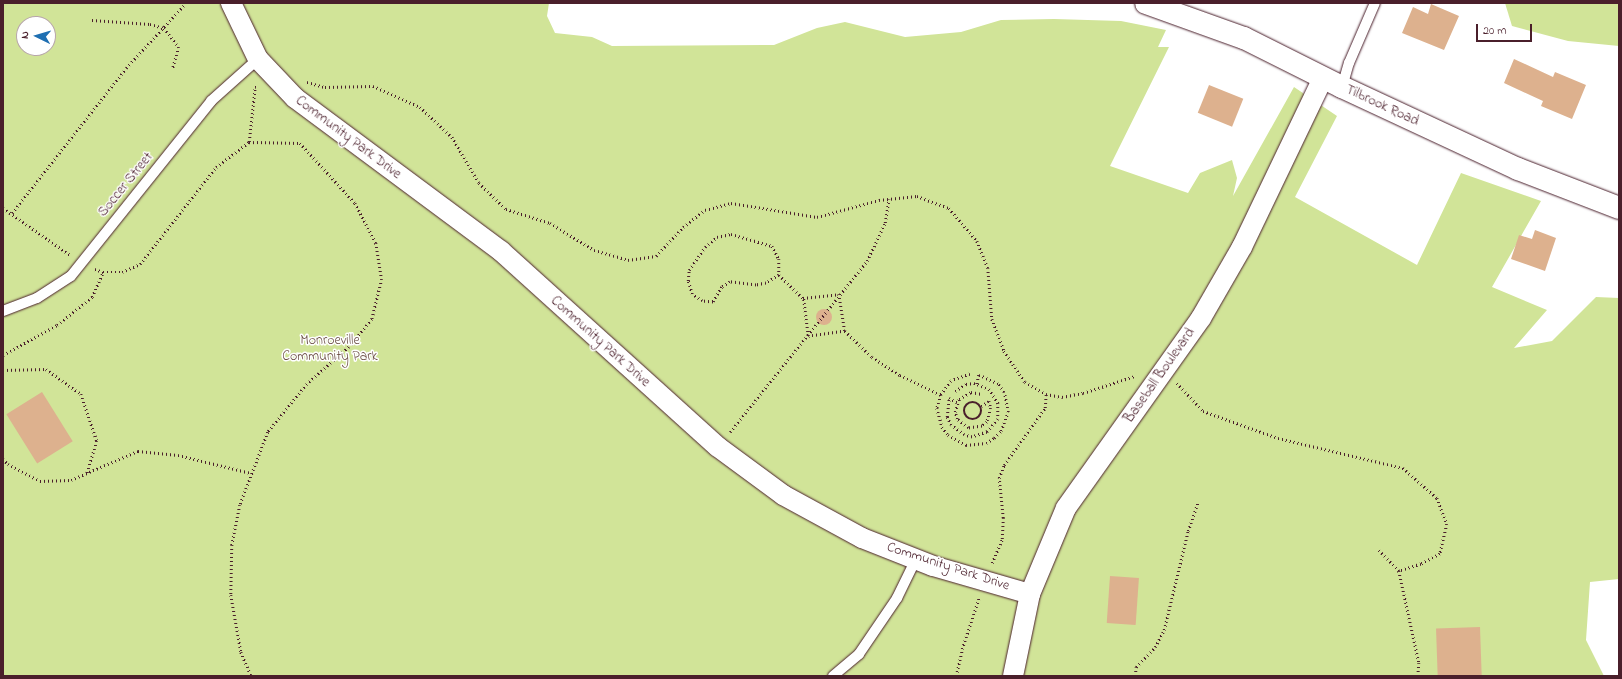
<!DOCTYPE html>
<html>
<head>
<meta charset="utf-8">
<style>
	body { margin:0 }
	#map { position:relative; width:1622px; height:679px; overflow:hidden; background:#fff; font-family:"Indie Flower",sans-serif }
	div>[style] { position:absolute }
	.green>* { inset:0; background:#d1e498 }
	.building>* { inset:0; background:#ddb18e; transform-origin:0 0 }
	.round { border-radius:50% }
	.path>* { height:2.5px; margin-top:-1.25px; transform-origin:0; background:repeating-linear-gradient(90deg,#4a1f2b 0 1px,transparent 0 4px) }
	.path>.ring { margin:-1.25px; padding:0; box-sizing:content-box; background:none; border:2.5px solid #4a1f2b; border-radius:50% }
	.roads { filter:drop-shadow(0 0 1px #4a1f2b) drop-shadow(0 0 1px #4a1f2b) }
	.lane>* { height:10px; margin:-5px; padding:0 5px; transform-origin:5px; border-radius:5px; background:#fff }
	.street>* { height:20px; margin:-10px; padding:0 10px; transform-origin:10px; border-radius:10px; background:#fff }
	.secondary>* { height:22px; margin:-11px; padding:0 11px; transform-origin:11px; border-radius:11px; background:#fff }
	span { translate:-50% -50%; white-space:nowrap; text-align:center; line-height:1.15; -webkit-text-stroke:3px #fff; paint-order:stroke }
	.street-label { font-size:14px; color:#4a1f2b }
	.park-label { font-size:14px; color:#6c5046 }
	.frame { position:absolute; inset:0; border:4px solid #4a1f2b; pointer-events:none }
	.north { position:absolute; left:16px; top:16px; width:40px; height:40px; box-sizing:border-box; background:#fff; border:1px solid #b7a5aa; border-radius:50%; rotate:275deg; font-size:11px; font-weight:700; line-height:16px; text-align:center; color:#4a1f2b }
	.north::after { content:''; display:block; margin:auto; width:14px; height:18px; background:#1f6fb2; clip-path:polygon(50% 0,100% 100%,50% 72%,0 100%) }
	.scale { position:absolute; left:1476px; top:24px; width:56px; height:18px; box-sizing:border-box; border:2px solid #4a1f2b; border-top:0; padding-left:5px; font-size:12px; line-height:14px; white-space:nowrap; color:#4a1f2b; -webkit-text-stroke:3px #fff; paint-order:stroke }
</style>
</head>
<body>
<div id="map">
	<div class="green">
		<div style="clip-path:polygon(evenodd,3px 3px,549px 3px,547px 16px,555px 33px,592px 37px,612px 46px,774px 45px,817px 28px,845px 22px,905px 37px,961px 32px,1001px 20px,1054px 19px,1121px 21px,1166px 30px,1158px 47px,1169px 47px,1110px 166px,1188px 193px,1200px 173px,1232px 160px,1237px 178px,1233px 196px,1294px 87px,1337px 116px,1295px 197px,1417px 265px,1461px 173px,1541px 201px,1492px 287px,1547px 310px,1514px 348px,1552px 341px,1596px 297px,1619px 298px,1619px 579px,1590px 582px,1586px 640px,1604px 676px,3px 676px,3px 3px,24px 24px,48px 24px,48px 48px,24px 48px,24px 24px)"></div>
		<div style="clip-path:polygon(1505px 3px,1619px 3px,1619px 46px,1568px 41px,1512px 26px)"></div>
	</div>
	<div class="building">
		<div style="clip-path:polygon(1431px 4px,1459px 16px,1444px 50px,1402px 33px,1413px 7px,1428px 14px)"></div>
		<div style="clip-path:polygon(1514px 59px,1553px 77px,1555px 72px,1586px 85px,1572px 119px,1541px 106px,1543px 101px,1504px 83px)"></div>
		<div style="left:1209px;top:85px;width:37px;height:30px;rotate:22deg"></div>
		<div style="clip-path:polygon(1535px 230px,1556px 238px,1545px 271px,1511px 259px,1519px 235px,1532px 239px)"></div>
		<div class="round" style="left:816px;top:309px;width:16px;height:16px"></div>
		<div style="left:42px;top:392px;width:58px;height:42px;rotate:58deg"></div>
		<div style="left:1110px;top:576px;width:29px;height:47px;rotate:4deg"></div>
		<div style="left:1480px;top:627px;width:49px;height:44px;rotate:88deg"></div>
	</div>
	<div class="path">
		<div style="left:92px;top:20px;width:58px;rotate:3.9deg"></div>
		<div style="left:150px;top:24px;width:15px;rotate:16deg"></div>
		<div style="left:164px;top:28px;width:24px;rotate:52deg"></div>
		<div style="left:179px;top:47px;width:22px;rotate:106deg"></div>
		<div style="left:307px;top:82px;width:19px;rotate:16deg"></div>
		<div style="left:325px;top:87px;width:48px;rotate:-1.2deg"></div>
		<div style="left:373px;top:86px;width:51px;rotate:24.1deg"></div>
		<div style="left:420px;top:107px;width:44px;rotate:43.2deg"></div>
		<div style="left:452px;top:137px;width:53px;rotate:59.6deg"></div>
		<div style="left:479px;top:183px;width:37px;rotate:44deg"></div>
		<div style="left:506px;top:209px;width:46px;rotate:17.7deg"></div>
		<div style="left:550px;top:223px;width:52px;rotate:31.5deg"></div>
		<div style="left:594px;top:250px;width:35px;rotate:16deg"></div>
		<div style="left:628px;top:260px;width:28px;rotate:-8deg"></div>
		<div style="left:656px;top:256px;width:40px;rotate:-47deg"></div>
		<div style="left:683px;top:227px;width:28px;rotate:-38deg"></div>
		<div style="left:705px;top:210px;width:27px;rotate:-15deg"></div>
		<div style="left:731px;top:203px;width:87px;rotate:9.2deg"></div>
		<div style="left:817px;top:217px;width:64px;rotate:-15.3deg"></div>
		<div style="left:879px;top:200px;width:38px;rotate:-6deg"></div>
		<div style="left:917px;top:196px;width:34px;rotate:21deg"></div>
		<div style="left:949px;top:208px;width:43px;rotate:49.7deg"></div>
		<div style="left:977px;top:241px;width:29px;rotate:68deg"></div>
		<div style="left:988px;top:268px;width:51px;rotate:85.5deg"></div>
		<div style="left:992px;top:319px;width:34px;rotate:69deg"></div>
		<div style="left:1004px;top:351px;width:37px;rotate:56deg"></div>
		<div style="left:1025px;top:382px;width:24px;rotate:30deg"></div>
		<div style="left:1046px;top:394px;width:16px;rotate:11deg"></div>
		<div style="left:1062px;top:397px;width:21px;rotate:-11deg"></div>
		<div style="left:1083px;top:393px;width:55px;rotate:-18.1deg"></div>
		<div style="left:249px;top:142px;width:55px;rotate:-83.8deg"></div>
		<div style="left:255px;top:87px;width:3px;rotate:-18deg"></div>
		<div style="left:3px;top:208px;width:82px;rotate:35deg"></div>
		<div style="left:12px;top:213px;width:184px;rotate:-51.8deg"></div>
		<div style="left:126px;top:68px;width:88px;rotate:-47.3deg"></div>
		<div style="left:95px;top:269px;width:9px;rotate:21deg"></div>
		<div style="left:103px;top:272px;width:19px"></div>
		<div style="left:122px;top:272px;width:20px;rotate:-24deg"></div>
		<div style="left:140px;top:264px;width:123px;rotate:-51.9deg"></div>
		<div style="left:216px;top:167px;width:41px;rotate:-37.1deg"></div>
		<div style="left:249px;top:142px;width:51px;rotate:1.1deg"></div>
		<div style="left:300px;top:143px;width:81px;rotate:47.5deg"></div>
		<div style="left:355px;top:203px;width:45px;rotate:62.3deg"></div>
		<div style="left:376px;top:243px;width:36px;rotate:81deg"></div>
		<div style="left:382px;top:279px;width:41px;rotate:104deg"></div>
		<div style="left:372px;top:319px;width:36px;rotate:129deg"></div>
		<div style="left:349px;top:347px;width:56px;rotate:138.6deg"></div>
		<div style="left:307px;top:384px;width:62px;rotate:129.1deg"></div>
		<div style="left:268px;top:432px;width:78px;rotate:111deg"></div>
		<div style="left:240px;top:505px;width:41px;rotate:101.3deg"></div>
		<div style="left:232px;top:545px;width:50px;rotate:91.1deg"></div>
		<div style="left:231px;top:595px;width:58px;rotate:80deg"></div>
		<div style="left:241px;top:652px;width:26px;rotate:67deg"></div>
		<div style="left:779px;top:275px;width:15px;rotate:148deg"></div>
		<div style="left:766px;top:283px;width:10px;rotate:169deg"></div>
		<div style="left:756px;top:285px;width:26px;rotate:-173deg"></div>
		<div style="left:730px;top:282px;width:9px;rotate:148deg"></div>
		<div style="left:722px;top:287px;width:17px;rotate:121deg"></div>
		<div style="left:713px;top:302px;width:11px;rotate:-175deg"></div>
		<div style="left:702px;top:301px;width:12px;rotate:-145deg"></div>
		<div style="left:692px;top:294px;width:14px;rotate:-107deg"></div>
		<div style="left:688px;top:281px;width:11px;rotate:-85deg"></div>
		<div style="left:689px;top:270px;width:28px;rotate:-55deg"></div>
		<div style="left:705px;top:247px;width:16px;rotate:-40deg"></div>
		<div style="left:717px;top:237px;width:14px;rotate:-12deg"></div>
		<div style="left:731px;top:234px;width:43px;rotate:16.3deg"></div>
		<div style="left:772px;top:246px;width:15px;rotate:62deg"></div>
		<div style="left:779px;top:259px;width:16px;rotate:90deg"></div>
		<div style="left:779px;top:275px;width:33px;rotate:44deg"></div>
		<div style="left:845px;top:331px;width:37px;rotate:172deg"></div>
		<div style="left:808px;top:336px;width:38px;rotate:-97deg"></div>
		<div style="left:803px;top:298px;width:36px;rotate:-6deg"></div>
		<div style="left:839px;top:294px;width:37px;rotate:81deg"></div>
		<div style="left:845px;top:331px;width:37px;rotate:44deg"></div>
		<div style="left:872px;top:357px;width:33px;rotate:33deg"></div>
		<div style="left:900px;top:375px;width:46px;rotate:26deg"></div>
		<div style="left:3px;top:355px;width:62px;rotate:-29.1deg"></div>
		<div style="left:57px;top:325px;width:45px;rotate:-38.7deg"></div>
		<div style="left:92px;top:297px;width:27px;rotate:-66deg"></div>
		<div style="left:3px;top:370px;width:43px;rotate:-1.3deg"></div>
		<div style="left:46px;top:369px;width:43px;rotate:35.5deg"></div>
		<div style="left:81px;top:394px;width:50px;rotate:71.2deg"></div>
		<div style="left:97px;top:441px;width:34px;rotate:107deg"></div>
		<div style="left:970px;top:374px;width:20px;rotate:160deg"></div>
		<div style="left:951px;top:381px;width:17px;rotate:126deg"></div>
		<div style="left:941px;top:395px;width:14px;rotate:107deg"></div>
		<div style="left:937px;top:408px;width:20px;rotate:75deg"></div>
		<div style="left:942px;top:427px;width:10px;rotate:53deg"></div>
		<div style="left:948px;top:435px;width:21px;rotate:29deg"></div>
		<div style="left:966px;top:445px;width:20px;rotate:-6deg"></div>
		<div style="left:986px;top:443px;width:9px;rotate:-32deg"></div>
		<div style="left:994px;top:438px;width:10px;rotate:-45deg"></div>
		<div style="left:1001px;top:431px;width:20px;rotate:-70deg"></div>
		<div style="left:1008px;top:412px;width:20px;rotate:-101deg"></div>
		<div style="left:1004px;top:392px;width:10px;rotate:-127deg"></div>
		<div style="left:998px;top:384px;width:21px;rotate:-155deg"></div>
		<div style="left:979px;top:375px;width:9px;rotate:103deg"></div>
		<div style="left:1177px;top:383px;width:38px;rotate:47deg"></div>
		<div style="left:1203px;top:411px;width:80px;rotate:19.8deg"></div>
		<div style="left:1278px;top:438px;width:129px;rotate:13.5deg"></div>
		<div style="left:1403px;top:468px;width:45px;rotate:41.4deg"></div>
		<div style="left:1437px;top:498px;width:28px;rotate:69deg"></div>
		<div style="left:1447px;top:524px;width:31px;rotate:103deg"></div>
		<div style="left:1440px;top:554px;width:21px;rotate:152deg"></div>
		<div style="left:1421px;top:564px;width:23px;rotate:162deg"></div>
		<div style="left:1399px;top:571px;width:94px;rotate:77.7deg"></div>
		<div style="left:1419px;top:663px;width:13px;rotate:94deg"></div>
		<div style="left:955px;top:391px;width:13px;rotate:-32deg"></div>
		<div style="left:966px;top:384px;width:8px;rotate:-7deg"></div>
		<div style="left:974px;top:383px;width:16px;rotate:22deg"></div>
		<div style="left:989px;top:389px;width:17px;rotate:57deg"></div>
		<div style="left:998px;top:403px;width:16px;rotate:90deg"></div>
		<div style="left:998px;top:419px;width:17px;rotate:130deg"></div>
		<div style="left:987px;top:432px;width:16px;rotate:162deg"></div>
		<div style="left:972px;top:437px;width:8px;rotate:-166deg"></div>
		<div style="left:964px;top:435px;width:16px;rotate:-142deg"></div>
		<div style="left:951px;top:425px;width:9px;rotate:-117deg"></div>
		<div style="left:947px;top:417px;width:19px;rotate:-84deg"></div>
		<div style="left:949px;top:398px;width:9px;rotate:27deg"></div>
		<div class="ring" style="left:964px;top:402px;width:15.5px;height:15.5px"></div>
		<div style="left:981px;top:406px;width:9px;rotate:-32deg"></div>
		<div style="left:989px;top:401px;width:7px;rotate:74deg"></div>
		<div style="left:991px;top:408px;width:15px;rotate:106deg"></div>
		<div style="left:987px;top:422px;width:6px;rotate:141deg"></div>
		<div style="left:982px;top:426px;width:14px;rotate:172deg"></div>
		<div style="left:968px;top:428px;width:14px;rotate:-141deg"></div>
		<div style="left:957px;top:419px;width:7px;rotate:-106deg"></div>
		<div style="left:955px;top:412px;width:14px;rotate:-73deg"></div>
		<div style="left:959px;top:399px;width:14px;rotate:-30deg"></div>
		<div style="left:971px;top:392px;width:11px;rotate:10deg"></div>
		<div style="left:730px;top:432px;width:219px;rotate:-51.3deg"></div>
		<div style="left:867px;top:261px;width:42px;rotate:-64.7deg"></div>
		<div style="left:885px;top:223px;width:24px;rotate:-81deg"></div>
		<div style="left:3px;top:459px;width:7px;rotate:45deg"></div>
		<div style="left:8px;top:464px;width:36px;rotate:28deg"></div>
		<div style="left:40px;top:481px;width:31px;rotate:-2deg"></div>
		<div style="left:71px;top:480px;width:73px;rotate:-23.4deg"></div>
		<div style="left:138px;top:451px;width:40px;rotate:5.7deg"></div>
		<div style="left:178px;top:455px;width:75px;rotate:13.9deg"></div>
		<div style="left:1379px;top:550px;width:29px;rotate:46deg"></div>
		<div style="left:992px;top:563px;width:26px;rotate:-67deg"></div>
		<div style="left:1002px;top:539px;width:21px;rotate:-87deg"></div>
		<div style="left:1003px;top:518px;width:40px;rotate:-95.7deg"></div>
		<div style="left:999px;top:478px;width:14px;rotate:-69deg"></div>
		<div style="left:1004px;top:465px;width:70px;rotate:-54.3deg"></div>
		<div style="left:1045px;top:408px;width:14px;rotate:-86deg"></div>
		<div style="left:956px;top:676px;width:28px;rotate:-77deg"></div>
		<div style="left:962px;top:649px;width:54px;rotate:-71.6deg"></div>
		<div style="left:1135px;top:676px;width:9px;rotate:-84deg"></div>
		<div style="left:1136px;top:667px;width:28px;rotate:-46deg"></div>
		<div style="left:1155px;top:647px;width:19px;rotate:-62deg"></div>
		<div style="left:1164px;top:630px;width:102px;rotate:-76.4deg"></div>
		<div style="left:1188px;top:531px;width:31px;rotate:-71deg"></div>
	</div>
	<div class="roads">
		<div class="lane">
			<div style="left:1342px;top:87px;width:25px;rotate:-74deg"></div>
			<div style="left:1349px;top:63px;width:65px;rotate:-66.6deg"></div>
			<div style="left:3px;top:311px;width:36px;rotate:-21deg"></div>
			<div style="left:37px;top:298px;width:40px;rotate:-32.9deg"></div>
			<div style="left:71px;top:276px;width:224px;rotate:-51.3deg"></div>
			<div style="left:211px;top:101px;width:63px;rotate:-41.8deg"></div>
			<div style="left:833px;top:676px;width:34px;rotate:-40deg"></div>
			<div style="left:859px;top:654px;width:68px;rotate:-55.8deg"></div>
			<div style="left:897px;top:598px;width:43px;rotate:-64deg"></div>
		</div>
		<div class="street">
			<div style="left:231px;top:3px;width:62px;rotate:64.3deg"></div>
			<div style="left:258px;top:59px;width:54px;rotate:46.5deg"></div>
			<div style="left:295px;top:98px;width:257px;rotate:36.6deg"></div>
			<div style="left:501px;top:251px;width:292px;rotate:42.1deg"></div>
			<div style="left:718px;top:447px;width:81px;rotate:36.4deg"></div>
			<div style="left:783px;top:495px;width:90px;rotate:28.6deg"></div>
			<div style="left:862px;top:538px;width:76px;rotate:21.5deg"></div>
			<div style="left:933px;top:566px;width:101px;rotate:16.1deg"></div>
			<div style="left:1013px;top:676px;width:84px;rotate:-78.3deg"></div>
			<div style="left:1030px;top:594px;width:93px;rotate:-67.3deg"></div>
			<div style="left:1066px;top:508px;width:233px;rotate:-54.6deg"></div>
			<div style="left:1201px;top:318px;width:82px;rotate:-60deg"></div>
			<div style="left:1242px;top:247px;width:187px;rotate:-64.4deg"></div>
		</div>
		<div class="secondary">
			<div style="left:1146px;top:3px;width:104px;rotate:19.7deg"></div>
			<div style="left:1244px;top:38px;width:110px;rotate:26.6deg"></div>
			<div style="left:1342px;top:87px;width:194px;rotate:25deg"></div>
			<div style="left:1518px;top:169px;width:108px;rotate:21.1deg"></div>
		</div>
	</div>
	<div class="street-label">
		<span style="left:1382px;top:106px;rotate:25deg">Tilbrook Road</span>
		<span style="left:348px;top:138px;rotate:37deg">Community Park Drive</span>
		<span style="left:126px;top:185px;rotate:-51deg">Soccer Street</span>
		<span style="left:600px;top:342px;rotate:42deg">Community Park Drive</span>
		<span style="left:1160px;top:376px;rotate:-55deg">Baseball Boulevard</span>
		<span style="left:948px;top:567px;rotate:18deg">Community Park Drive</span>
	</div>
	<div class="park-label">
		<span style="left:330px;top:349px">Monroeville<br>Community Park</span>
	</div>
	<div class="frame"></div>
	<div class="north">N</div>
	<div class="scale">20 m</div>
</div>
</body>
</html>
